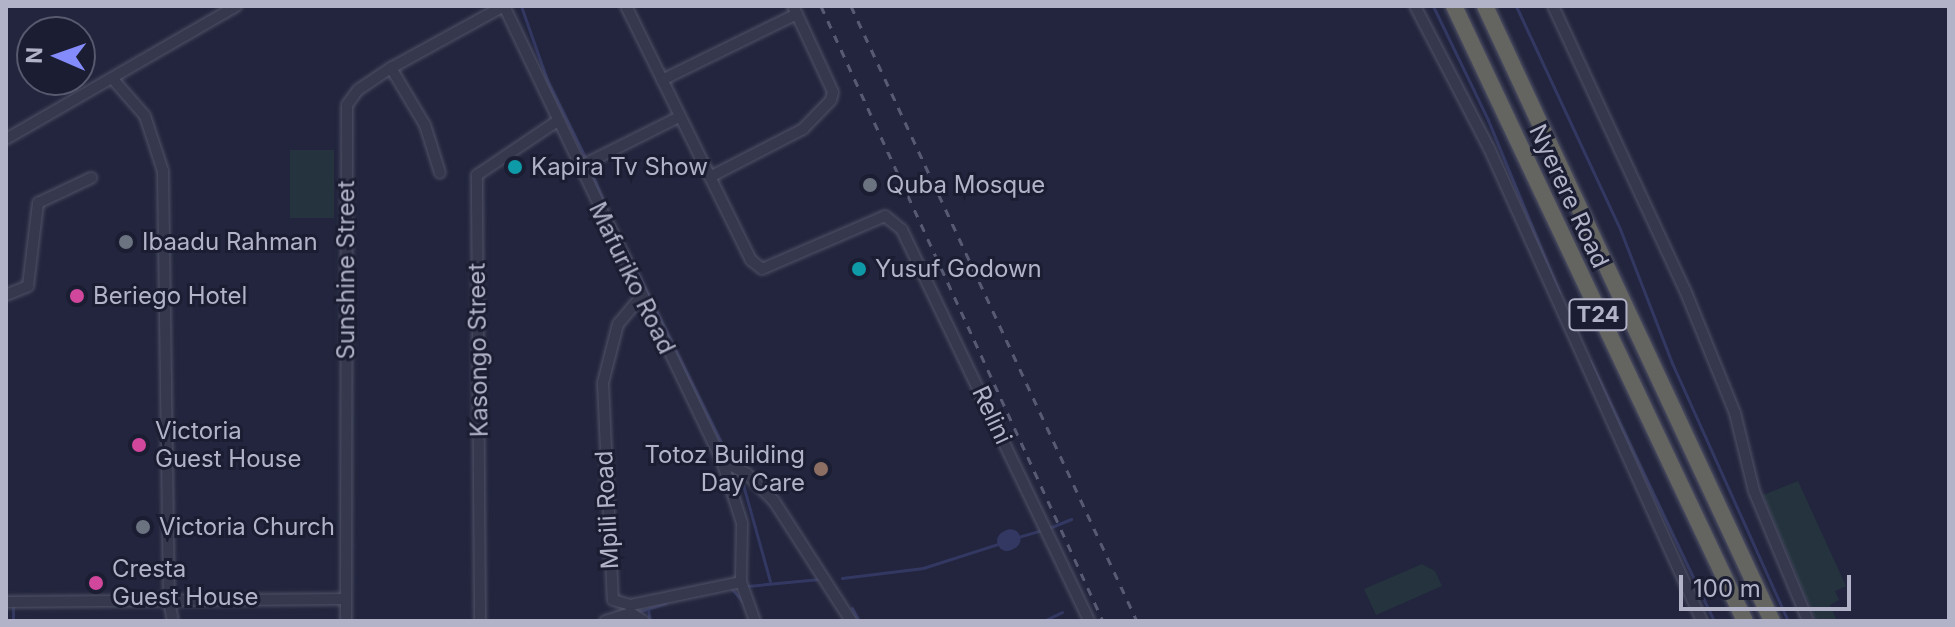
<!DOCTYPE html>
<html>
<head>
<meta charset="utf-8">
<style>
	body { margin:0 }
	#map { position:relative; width:1955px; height:627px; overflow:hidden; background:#22253d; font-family:Inter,sans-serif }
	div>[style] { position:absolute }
	.green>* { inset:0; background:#24333e; transform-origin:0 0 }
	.stream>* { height:3px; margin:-1.5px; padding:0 1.5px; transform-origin:1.5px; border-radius:1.5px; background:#333862 }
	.river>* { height:20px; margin:-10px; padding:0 10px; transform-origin:10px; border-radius:10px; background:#333862 }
	.roads { filter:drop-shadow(0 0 2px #515368) drop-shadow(0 0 2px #515368) }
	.minor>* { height:10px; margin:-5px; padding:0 5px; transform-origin:5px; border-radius:5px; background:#36384d }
	.trunk>* { height:16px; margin:-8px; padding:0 8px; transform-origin:8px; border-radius:8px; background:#646460 }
	.rail>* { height:3px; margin-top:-1.5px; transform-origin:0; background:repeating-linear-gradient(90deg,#585a74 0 8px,transparent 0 16px) }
	.dots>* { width:22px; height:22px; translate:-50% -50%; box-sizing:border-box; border:4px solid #1b1d32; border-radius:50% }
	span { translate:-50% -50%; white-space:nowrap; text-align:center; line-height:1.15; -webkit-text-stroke:6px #1b1d32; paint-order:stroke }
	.shield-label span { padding:2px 6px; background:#1b1d32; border:2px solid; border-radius:6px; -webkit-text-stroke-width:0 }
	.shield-label { font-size:22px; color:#b2b3c8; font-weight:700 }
	.poi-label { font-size:24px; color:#b2b3c8 }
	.left { translate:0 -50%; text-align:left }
	.right { translate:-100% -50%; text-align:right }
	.street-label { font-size:24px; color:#b2b3c8 }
	.frame { position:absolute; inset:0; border:8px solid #b2b3c8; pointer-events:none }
	.north { position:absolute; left:16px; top:16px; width:80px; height:80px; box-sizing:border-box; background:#1b1d32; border:2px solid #57596e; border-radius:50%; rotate:272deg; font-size:22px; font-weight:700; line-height:32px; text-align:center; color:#b2b3c8 }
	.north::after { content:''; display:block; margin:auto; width:28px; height:36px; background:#848cfb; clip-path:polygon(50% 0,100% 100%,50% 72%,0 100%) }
	.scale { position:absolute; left:1679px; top:575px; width:172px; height:36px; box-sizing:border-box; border:4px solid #b2b3c8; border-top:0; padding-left:10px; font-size:24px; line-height:28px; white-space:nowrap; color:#b2b3c8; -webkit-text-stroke:6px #1b1d32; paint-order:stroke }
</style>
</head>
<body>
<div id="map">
	<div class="green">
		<div style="left:290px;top:150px;width:44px;height:68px"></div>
		<div style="clip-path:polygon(1798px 481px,1846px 586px,1835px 591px,1839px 600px,1830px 605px,1837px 621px,1816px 621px,1763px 495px)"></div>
		<div style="clip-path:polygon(1422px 564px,1435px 571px,1442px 586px,1376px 615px,1364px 589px)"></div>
	</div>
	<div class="stream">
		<div style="left:521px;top:6px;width:78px;rotate:70.6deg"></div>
		<div style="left:547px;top:80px;width:88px;rotate:63.7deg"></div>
		<div style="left:1433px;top:6px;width:127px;rotate:64.2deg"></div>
		<div style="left:1488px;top:120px;width:186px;rotate:67.6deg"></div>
		<div style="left:1516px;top:6px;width:246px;rotate:65deg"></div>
		<div style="left:1620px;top:229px;width:144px;rotate:68.8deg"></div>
		<div style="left:1672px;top:363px;width:283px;rotate:65.8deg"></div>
		<div style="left:589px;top:166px;width:40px;rotate:68deg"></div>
		<div style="left:626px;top:250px;width:216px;rotate:63.7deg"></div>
		<div style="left:1590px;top:361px;width:288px;rotate:64.5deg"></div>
		<div style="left:742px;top:481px;width:104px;rotate:74.4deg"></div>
		<div style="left:1049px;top:528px;width:24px;rotate:-22deg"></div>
		<div style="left:1011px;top:539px;width:32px;rotate:-16deg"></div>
		<div style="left:842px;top:578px;width:82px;rotate:-7deg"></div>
		<div style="left:923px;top:568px;width:88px;rotate:-17.8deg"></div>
		<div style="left:747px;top:586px;width:73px;rotate:-5.5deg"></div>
		<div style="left:731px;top:588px;width:20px;rotate:49deg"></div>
		<div style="left:13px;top:605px;width:14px;rotate:90deg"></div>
		<div style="left:852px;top:608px;width:15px;rotate:62deg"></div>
		<div style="left:648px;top:609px;width:12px;rotate:81deg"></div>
		<div style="left:637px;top:612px;width:30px;rotate:-17deg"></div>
		<div style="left:1043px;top:621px;width:21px;rotate:-25deg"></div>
	</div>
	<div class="river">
		<div style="left:1007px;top:541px;width:4px;rotate:-27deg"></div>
	</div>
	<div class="roads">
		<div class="minor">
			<div style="left:504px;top:6px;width:505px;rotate:64.4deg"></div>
			<div style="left:722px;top:461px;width:65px;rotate:72.1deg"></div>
			<div style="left:742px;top:523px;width:59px;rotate:91deg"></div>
			<div style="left:741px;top:582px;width:41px;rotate:70.3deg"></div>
			<div style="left:626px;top:6px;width:283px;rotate:63.8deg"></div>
			<div style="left:751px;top:260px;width:14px;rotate:39deg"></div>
			<div style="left:762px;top:269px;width:134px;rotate:-23.3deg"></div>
			<div style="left:885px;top:216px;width:22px;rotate:39deg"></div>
			<div style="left:902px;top:230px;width:433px;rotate:64.4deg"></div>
			<div style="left:1415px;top:6px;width:160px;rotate:62.5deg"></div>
			<div style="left:1489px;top:148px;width:519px;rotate:65.76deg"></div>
			<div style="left:1553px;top:6px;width:313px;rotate:65.1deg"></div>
			<div style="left:1685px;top:290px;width:133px;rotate:67.9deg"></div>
			<div style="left:1735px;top:413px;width:80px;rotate:76.3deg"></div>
			<div style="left:1754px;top:491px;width:141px;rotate:67.4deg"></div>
			<div style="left:391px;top:68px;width:66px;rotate:59.2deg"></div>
			<div style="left:425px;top:125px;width:50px;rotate:72.6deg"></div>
			<div style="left:112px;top:78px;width:50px;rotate:49deg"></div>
			<div style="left:145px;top:116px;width:58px;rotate:71.9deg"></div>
			<div style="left:163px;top:171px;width:430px;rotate:89.2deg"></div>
			<div style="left:169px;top:601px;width:20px;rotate:79deg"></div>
			<div style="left:662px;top:80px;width:150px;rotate:-26.1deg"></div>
			<div style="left:6px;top:139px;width:266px;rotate:-30deg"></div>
			<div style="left:579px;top:167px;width:112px;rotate:-26.6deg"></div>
			<div style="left:710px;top:177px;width:105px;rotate:-27.3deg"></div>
			<div style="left:803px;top:129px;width:40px;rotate:-46deg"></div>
			<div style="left:831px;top:100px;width:8px;rotate:-76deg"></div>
			<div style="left:833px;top:92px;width:95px;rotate:-114.9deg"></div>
			<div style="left:6px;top:295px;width:24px;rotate:-22deg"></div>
			<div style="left:28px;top:286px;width:84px;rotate:-83.1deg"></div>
			<div style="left:38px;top:203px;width:59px;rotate:-25.3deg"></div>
			<div style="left:640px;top:298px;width:34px;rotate:130deg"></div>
			<div style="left:618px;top:324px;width:61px;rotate:104.3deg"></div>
			<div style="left:603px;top:383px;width:217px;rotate:87.4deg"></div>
			<div style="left:613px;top:600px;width:19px;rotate:16deg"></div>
			<div style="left:631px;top:605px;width:112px;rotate:-11.8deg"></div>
			<div style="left:722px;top:461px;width:28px;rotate:27deg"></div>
			<div style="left:747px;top:474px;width:38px;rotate:45deg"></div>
			<div style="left:774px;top:501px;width:143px;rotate:57.3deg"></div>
			<div style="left:6px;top:602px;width:337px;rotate:-0.5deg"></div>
			<div style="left:346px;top:621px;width:516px;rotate:-89.89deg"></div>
			<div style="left:347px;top:105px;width:19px;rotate:-54deg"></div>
			<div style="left:358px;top:90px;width:40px;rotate:-34deg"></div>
			<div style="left:391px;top:68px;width:129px;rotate:-28.8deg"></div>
			<div style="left:480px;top:621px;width:446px;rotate:-90.4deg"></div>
			<div style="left:477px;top:175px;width:95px;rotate:-33.9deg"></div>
			<div style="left:605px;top:621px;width:27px;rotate:-17deg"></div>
			<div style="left:631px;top:613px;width:15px;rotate:32deg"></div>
		</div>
		<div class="trunk">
			<div style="left:1454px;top:6px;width:680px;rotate:64.68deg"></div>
			<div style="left:1485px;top:6px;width:679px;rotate:64.98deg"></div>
		</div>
	</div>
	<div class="rail">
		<div style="left:821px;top:6px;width:677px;rotate:65.37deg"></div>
		<div style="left:851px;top:6px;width:678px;rotate:65.06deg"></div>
	</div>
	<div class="dots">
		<div style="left:515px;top:167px;background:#0f9aa8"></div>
		<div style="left:870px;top:185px;background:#6b7280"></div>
		<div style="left:126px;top:242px;background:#6b7280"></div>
		<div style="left:859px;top:269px;background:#0f9aa8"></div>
		<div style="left:77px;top:296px;background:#d1479c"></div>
		<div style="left:139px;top:445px;background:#d1479c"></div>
		<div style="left:821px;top:469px;background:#8d6e63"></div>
		<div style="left:143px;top:527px;background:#6b7280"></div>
		<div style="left:96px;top:583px;background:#d1479c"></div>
	</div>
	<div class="shield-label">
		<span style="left:1598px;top:315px">T24</span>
	</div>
	<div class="poi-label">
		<span class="left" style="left:531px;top:167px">Kapira Tv Show</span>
		<span class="left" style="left:886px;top:185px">Quba Mosque</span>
		<span class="left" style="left:142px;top:242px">Ibaadu Rahman</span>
		<span class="left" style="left:875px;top:269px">Yusuf Godown</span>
		<span class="left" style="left:93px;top:296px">Beriego Hotel</span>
		<span class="left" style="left:155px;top:445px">Victoria<br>Guest House</span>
		<span class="right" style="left:805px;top:469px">Totoz Building<br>Day Care</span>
		<span class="left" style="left:159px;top:527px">Victoria Church</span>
		<span class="left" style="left:112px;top:583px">Cresta<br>Guest House</span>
	</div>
	<div class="street-label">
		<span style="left:1569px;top:196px;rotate:65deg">Nyerere Road</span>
		<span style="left:346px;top:270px;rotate:-90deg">Sunshine Street</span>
		<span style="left:632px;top:278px;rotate:64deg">Mafuriko Road</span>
		<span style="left:478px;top:350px;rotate:-91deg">Kasongo Street</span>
		<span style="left:992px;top:415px;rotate:65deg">Relini</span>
		<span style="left:607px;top:510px;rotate:-93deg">Mpili Road</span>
	</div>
	<div class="frame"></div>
	<div class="north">N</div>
	<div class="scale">100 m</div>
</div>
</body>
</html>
